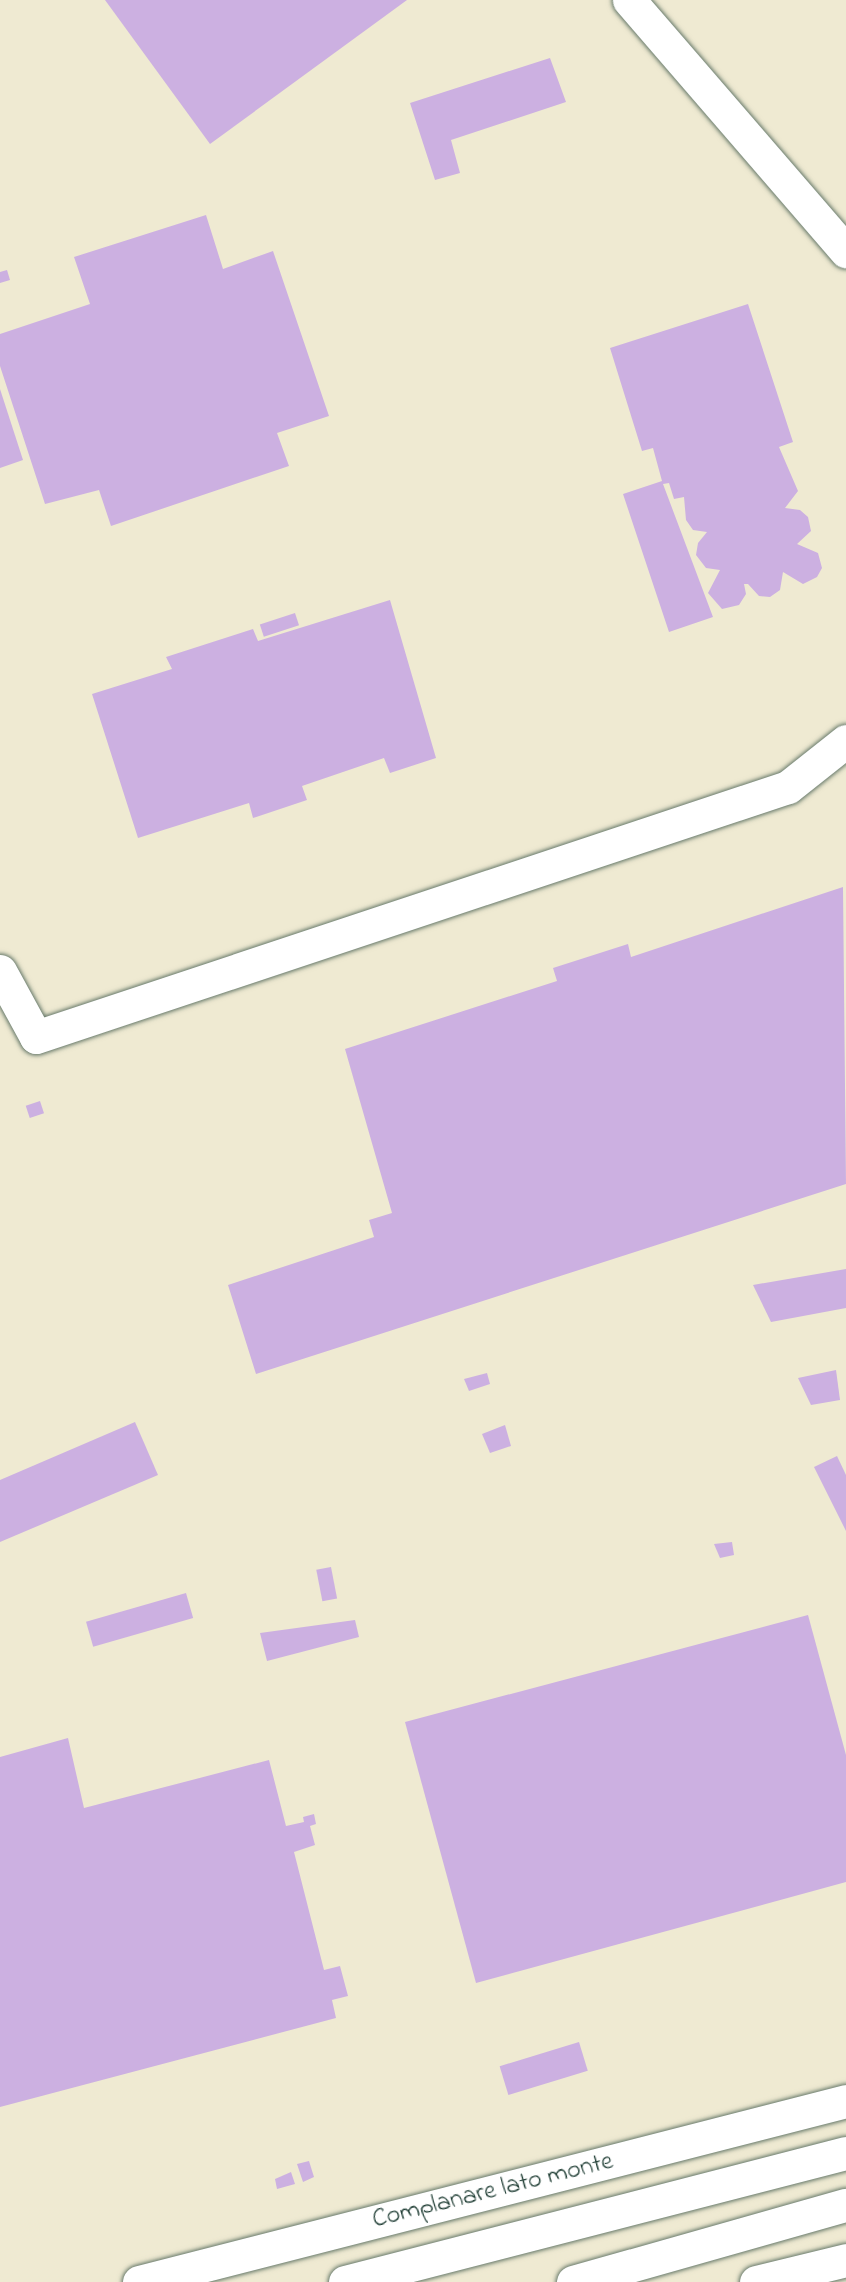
<!DOCTYPE html>
<html>
<head>
<meta charset="utf-8">
<style>
	body { margin:0 }
	#map { position:relative; width:846px; height:2282px; overflow:hidden; background:#efead2; font-family:"Indie Flower",sans-serif }
	div>[style] { position:absolute }
	.building>* { inset:0; background:#ccb0e1; transform-origin:0 0 }
	.roads { filter:drop-shadow(0 0 2px #687a6b) drop-shadow(0 0 2px #687a6b) }
	.minor>* { height:33px; margin:-16.5px; padding:0 16.5px; transform-origin:16.5px; border-radius:16.5px; background:#fff }
	.highway>* { height:33px; margin:-16.5px; padding:0 16.5px; transform-origin:16.5px; border-radius:16.5px; background:#fff }
	span { translate:-50% -50%; white-space:nowrap; text-align:center; line-height:1.15; -webkit-text-stroke:4.5px #fff; paint-order:stroke }
	.street-label { font-size:26px; color:#1f3d34 }
</style>
</head>
<body>
<div id="map">
	<div class="building">
		<div style="clip-path:polygon(105px 0,407px 0,210px 144px)"></div>
		<div style="clip-path:polygon(550px 58px,566px 102px,451px 140px,460px 173px,435px 180px,410px 103px)"></div>
		<div style="clip-path:polygon(206px 215px,223px 269px,273px 251px,329px 416px,277px 433px,289px 466px,111px 526px,99px 490px,45px 504px,0 366px,0 334px,90px 304px,74px 257px)"></div>
		<div style="clip-path:polygon(7px 270px,10px 280px,0 283px,0 272px)"></div>
		<div style="clip-path:polygon(748px 304px,793px 442px,779px 447px,798px 491px,785px 508px,800px 510px,808px 517px,811px 531px,797px 544px,818px 553px,822px 568px,817px 577px,803px 584px,783px 572px,780px 590px,770px 597px,759px 596px,748px 584px,744px 584px,746px 594px,739px 605px,722px 609px,708px 593px,720px 570px,706px 568px,696px 555px,698px 543px,707px 532px,693px 530px,686px 520px,684px 497px,674px 499px,669px 483px,663px 484px,713px 617px,669px 632px,623px 494px,662px 481px,653px 448px,642px 451px,610px 348px)"></div>
		<div style="clip-path:polygon(0 389px,23px 460px,0 468px)"></div>
		<div style="clip-path:polygon(390px 600px,436px 758px,390px 773px,384px 758px,302px 786px,307px 800px,253px 818px,249px 803px,138px 838px,92px 694px,172px 669px,166px 657px,253px 629px,258px 641px)"></div>
		<div style="left:295px;top:613px;width:13px;height:37px;rotate:72deg"></div>
		<div style="clip-path:polygon(843px 887px,846px 1184px,256px 1374px,228px 1285px,374px 1237px,369px 1220px,392px 1213px,345px 1049px,557px 981px,553px 968px,628px 944px,631px 957px)"></div>
		<div style="left:40px;top:1101px;width:13px;height:15px;rotate:72deg"></div>
		<div style="clip-path:polygon(846px 1269px,846px 1308px,771px 1322px,753px 1285px)"></div>
		<div style="clip-path:polygon(836px 1370px,840px 1400px,811px 1405px,798px 1378px)"></div>
		<div style="clip-path:polygon(487px 1373px,490px 1384px,469px 1391px,464px 1379px)"></div>
		<div style="clip-path:polygon(135px 1422px,158px 1475px,0 1542px,0 1480px)"></div>
		<div style="clip-path:polygon(505px 1425px,511px 1446px,490px 1453px,482px 1434px)"></div>
		<div style="clip-path:polygon(837px 1456px,846px 1475px,846px 1531px,814px 1467px)"></div>
		<div style="clip-path:polygon(732px 1542px,734px 1555px,720px 1558px,714px 1544px)"></div>
		<div style="left:331px;top:1567px;width:32px;height:15px;rotate:79deg"></div>
		<div style="left:186px;top:1593px;width:26px;height:104px;rotate:74deg"></div>
		<div style="clip-path:polygon(808px 1615px,846px 1755px,846px 1882px,476px 1983px,405px 1722px)"></div>
		<div style="clip-path:polygon(355px 1620px,359px 1637px,267px 1661px,260px 1633px)"></div>
		<div style="clip-path:polygon(68px 1738px,84px 1808px,269px 1760px,286px 1826px,304px 1822px,303px 1817px,314px 1814px,316px 1824px,310px 1826px,315px 1845px,294px 1852px,324px 1970px,340px 1966px,348px 1996px,332px 2000px,336px 2018px,0 2107px,0 1757px)"></div>
		<div style="left:579px;top:2042px;width:30px;height:83px;rotate:73deg"></div>
		<div style="clip-path:polygon(309px 2161px,314px 2177px,303px 2182px,297px 2164px)"></div>
		<div style="clip-path:polygon(291px 2172px,295px 2184px,277px 2189px,275px 2179px)"></div>
	</div>
	<div class="roads">
		<div class="minor">
			<div style="left:629px;top:0;width:332px;rotate:49.2deg"></div>
			<div style="left:0;top:971px;width:75px;rotate:61.4deg"></div>
			<div style="left:36px;top:1037px;width:792px;rotate:-18.39deg"></div>
			<div style="left:788px;top:787px;width:74px;rotate:-38.4deg"></div>
			<div style="left:139px;top:2282px;width:730px;rotate:-14.36deg"></div>
			<div style="left:756px;top:2282px;width:93px;rotate:-13.7deg"></div>
		</div>
		<div class="highway">
			<div style="left:345px;top:2282px;width:517px;rotate:-14.44deg"></div>
			<div style="left:573px;top:2282px;width:284px;rotate:-15.8deg"></div>
		</div>
	</div>
	<div class="street-label">
		<span style="left:493px;top:2192px;rotate:-14deg">Complanare lato monte</span>
	</div>
</div>
</body>
</html>
